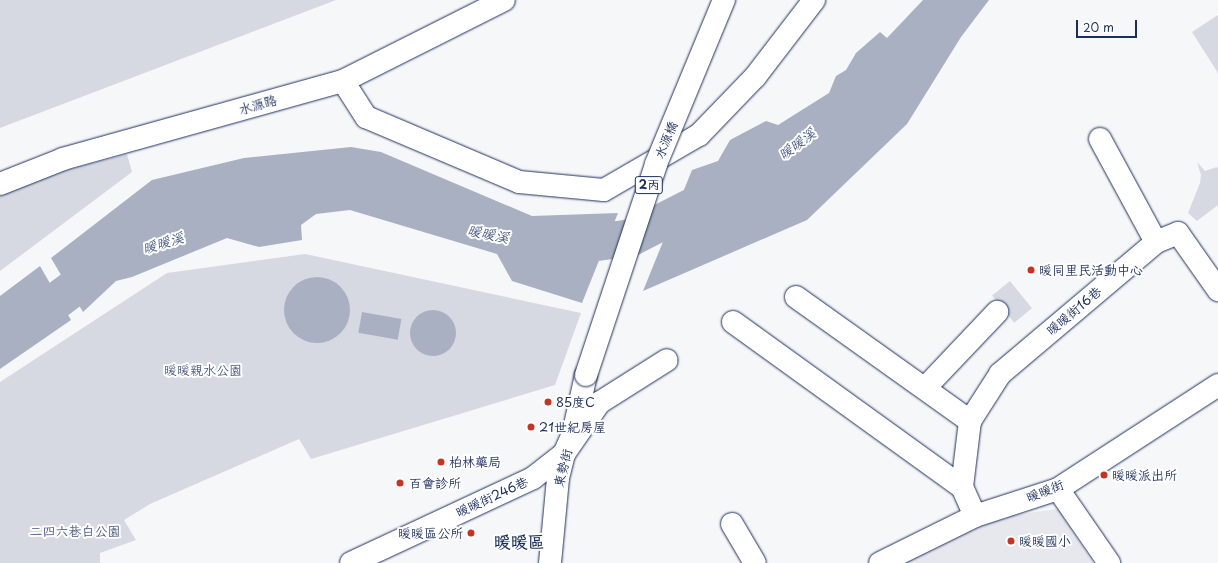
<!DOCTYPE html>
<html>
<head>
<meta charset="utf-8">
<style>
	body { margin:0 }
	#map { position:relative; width:1218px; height:563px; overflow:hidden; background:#f6f7f9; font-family:"Playpen Sans","LXGW WenKai TC",sans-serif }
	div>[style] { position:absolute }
	.built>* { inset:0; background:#e6e8ee }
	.green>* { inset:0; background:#d6d9e2; transform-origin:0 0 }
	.water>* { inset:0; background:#a9b0c1; transform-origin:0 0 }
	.round { border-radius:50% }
	.river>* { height:37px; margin:-18.5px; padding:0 18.5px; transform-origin:18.5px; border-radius:18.5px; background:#a9b0c1 }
	.roads { filter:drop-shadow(0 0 1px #1b2f5e) drop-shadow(0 0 1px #1b2f5e) }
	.minor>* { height:22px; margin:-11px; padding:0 11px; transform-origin:11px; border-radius:11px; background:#fff }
	.major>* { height:22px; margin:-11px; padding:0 11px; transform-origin:11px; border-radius:11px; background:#fff }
	.bridges { filter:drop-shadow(0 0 1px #1b2f5e) drop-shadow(0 0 1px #1b2f5e) }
	.major-bridge>* { height:22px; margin:-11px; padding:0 11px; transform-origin:11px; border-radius:11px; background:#fff }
	.dots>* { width:11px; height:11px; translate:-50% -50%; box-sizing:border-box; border:2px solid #fff; border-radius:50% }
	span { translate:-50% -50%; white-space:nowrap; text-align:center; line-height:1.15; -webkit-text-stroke:4px #fff; paint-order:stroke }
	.shield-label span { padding:1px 3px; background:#fff; border:1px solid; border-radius:3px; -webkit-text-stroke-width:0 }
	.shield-label { font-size:12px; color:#1b2f5e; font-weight:700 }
	.street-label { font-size:13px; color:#1b2f5e }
	.poi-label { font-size:13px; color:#1b2f5e }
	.left { translate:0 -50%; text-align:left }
	.right { translate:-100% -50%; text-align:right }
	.park-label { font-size:13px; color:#4a5a7f }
	.water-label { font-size:14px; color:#4d5c81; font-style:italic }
	.district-label { font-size:17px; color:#1b2f5e; font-weight:700 }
	.scale { position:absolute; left:1076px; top:20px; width:61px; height:18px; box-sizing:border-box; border:2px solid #1b2f5e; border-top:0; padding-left:5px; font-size:12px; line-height:14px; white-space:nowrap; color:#1b2f5e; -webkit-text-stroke:3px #fff; paint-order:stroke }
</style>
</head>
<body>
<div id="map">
	<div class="built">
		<div style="clip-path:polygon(1058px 509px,1093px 563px,901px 563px,985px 519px)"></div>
	</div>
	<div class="green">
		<div style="clip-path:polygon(0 0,336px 0,0 128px)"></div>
		<div style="clip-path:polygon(1218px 15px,1218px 73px,1192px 32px)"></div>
		<div style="clip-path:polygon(127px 154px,132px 172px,0 271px,0 193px,18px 183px)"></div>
		<div style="clip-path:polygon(1197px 162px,1205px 171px,1217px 167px,1218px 168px,1218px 205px,1197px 221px,1188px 213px,1200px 183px,1201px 175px)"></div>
		<div style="clip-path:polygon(305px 254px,581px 313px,555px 385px,311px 459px,299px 439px,150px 504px,124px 520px,136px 540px,100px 553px,100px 563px,0 563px,0 382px,167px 273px)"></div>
		<div style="left:1010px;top:281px;width:35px;height:23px;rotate:51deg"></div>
	</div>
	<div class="water">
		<div style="clip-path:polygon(923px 0,989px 0,961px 37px,907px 124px,807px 220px,643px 291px,692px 170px,718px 161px,730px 140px,766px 121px,778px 125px,829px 93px,836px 76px,846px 70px,856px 53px,880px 32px,887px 38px)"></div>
		<div style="clip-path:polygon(351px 147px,381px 152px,532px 216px,618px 213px,582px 303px,512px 281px,497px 254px,350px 210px,316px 214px,301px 225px,302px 240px,259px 247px,227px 238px,132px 277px,116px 281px,83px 312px,51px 258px,152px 180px,244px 158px)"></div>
		<div style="clip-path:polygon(40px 266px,71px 320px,0 369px,0 296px)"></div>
		<div class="round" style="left:284px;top:277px;width:66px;height:66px"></div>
		<div class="round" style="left:410px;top:310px;width:46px;height:46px"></div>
		<div style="left:362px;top:312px;width:40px;height:21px;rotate:10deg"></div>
	</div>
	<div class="river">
		<div style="left:557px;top:243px;width:33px"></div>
		<div style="left:590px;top:243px;width:41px;rotate:-8.3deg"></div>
		<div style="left:631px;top:237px;width:99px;rotate:-27.1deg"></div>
		<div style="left:0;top:345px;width:24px;rotate:-42deg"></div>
		<div style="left:18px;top:329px;width:116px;rotate:-37deg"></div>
	</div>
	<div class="roads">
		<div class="minor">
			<div style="left:343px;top:81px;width:43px;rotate:57.4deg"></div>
			<div style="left:366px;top:117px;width:166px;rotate:23deg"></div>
			<div style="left:519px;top:182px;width:85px;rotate:5.4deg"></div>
			<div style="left:604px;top:190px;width:110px;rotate:-30.1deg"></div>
			<div style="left:699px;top:135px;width:81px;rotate:-46deg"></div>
			<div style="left:755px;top:77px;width:97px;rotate:-52.5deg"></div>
			<div style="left:1100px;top:139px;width:117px;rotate:61.5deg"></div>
			<div style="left:0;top:184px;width:68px;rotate:-21.6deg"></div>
			<div style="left:63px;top:159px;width:291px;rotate:-15.6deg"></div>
			<div style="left:343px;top:81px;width:180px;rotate:-26.7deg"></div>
			<div style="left:796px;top:297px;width:214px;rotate:35.5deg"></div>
			<div style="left:733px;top:322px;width:282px;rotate:35.8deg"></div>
			<div style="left:925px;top:388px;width:105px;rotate:-46.5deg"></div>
			<div style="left:1058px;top:489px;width:90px;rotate:55.4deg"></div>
			<div style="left:975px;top:516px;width:32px;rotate:-114deg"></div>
			<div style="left:962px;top:487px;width:66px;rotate:-83.1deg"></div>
			<div style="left:970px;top:421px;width:56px;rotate:-57.4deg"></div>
			<div style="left:1000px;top:374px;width:204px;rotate:-40.2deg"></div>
			<div style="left:1156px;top:242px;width:24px;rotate:-22deg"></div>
			<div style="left:1178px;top:233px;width:70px;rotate:54.9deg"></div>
			<div style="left:732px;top:524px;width:45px;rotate:59.5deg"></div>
			<div style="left:351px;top:563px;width:201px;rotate:-25deg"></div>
			<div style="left:533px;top:478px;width:39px;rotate:-38deg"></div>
			<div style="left:564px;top:454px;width:62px;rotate:-55.5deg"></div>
			<div style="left:599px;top:403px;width:80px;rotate:-32.3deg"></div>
			<div style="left:880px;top:563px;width:106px;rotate:-26.3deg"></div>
			<div style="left:975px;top:516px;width:87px;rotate:-18deg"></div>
			<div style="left:1058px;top:489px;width:191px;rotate:-33deg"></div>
		</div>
		<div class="major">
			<div style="left:550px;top:563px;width:85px;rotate:-84.6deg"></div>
			<div style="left:558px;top:478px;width:25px;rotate:-76deg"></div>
			<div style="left:564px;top:454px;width:22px;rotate:-66deg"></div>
			<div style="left:573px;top:434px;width:60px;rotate:-77.6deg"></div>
		</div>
	</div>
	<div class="bridges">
		<div class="major-bridge">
			<div style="left:586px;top:375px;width:222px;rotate:-71.6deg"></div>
			<div style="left:656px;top:164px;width:178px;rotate:-67.5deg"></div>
		</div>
	</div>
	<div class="dots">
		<div style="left:1031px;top:270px;background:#c8321e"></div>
		<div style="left:548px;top:402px;background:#c8321e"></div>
		<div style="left:531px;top:427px;background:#c8321e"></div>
		<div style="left:441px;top:462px;background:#c8321e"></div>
		<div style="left:1104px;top:475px;background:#c8321e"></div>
		<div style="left:400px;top:483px;background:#c8321e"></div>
		<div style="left:471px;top:533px;background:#c8321e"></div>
		<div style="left:1011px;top:541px;background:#c8321e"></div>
	</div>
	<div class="shield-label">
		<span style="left:649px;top:185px">2丙</span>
	</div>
	<div class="street-label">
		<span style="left:258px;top:105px;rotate:-16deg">水源路</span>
		<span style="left:666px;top:140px;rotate:-68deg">水源橋</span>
		<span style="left:1074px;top:311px;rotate:-40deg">暖暖街16巷</span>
		<span style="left:563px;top:468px;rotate:-76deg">東勢街</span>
		<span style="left:1045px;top:491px;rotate:-22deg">暖暖街</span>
		<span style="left:492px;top:497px;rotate:-25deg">暖暖街246巷</span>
	</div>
	<div class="poi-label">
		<span class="left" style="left:1039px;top:270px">暖同里民活動中心</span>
		<span class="left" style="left:556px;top:402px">85度C</span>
		<span class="left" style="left:539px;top:427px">21世紀房屋</span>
		<span class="left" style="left:449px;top:462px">柏林藥局</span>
		<span class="left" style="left:1112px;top:475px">暖暖派出所</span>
		<span class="left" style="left:409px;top:483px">百會診所</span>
		<span class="right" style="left:463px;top:533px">暖暖區公所</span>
		<span class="left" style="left:1019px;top:541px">暖暖國小</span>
	</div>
	<div class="park-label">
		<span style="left:203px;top:370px">暖暖親水公園</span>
		<span style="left:75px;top:531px">二四六巷白公園</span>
	</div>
	<div class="water-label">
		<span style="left:797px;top:144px;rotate:-37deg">暖暖溪</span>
		<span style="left:488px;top:234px;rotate:11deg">暖暖溪</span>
		<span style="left:163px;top:243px;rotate:-17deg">暖暖溪</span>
	</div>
	<div class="district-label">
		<span style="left:519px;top:542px">暖暖區</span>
	</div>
	<div class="scale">20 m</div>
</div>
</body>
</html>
